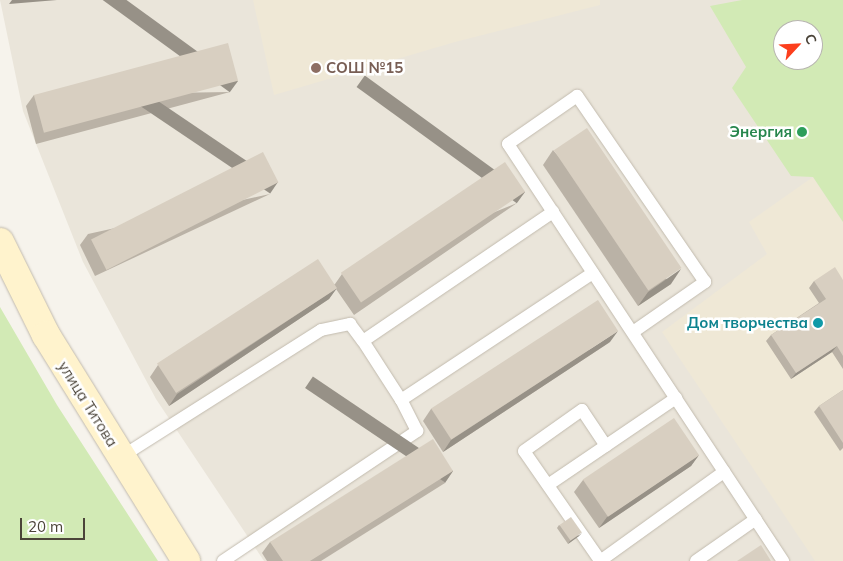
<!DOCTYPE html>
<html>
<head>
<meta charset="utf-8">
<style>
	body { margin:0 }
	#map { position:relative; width:843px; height:561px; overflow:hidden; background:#f6f3ec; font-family:Mulish,sans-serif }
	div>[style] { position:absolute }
	.residential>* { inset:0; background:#eae5da }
	.education>* { inset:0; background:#efe8d6 }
	.green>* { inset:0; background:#d2eab5 }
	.roads { filter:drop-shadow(0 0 1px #c2bbae) drop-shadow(0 0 1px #c2bbae) }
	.service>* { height:12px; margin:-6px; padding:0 6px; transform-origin:6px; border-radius:6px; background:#fff }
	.secondary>* { height:28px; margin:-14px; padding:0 14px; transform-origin:14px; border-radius:14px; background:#fff3cd }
	.wall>* { inset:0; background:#bab2a6 }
	.shaded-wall>* { inset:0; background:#979187; transform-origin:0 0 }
	.building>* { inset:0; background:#d8cfc1; transform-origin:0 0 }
	.dots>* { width:14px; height:14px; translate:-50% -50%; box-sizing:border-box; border:2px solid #fff; border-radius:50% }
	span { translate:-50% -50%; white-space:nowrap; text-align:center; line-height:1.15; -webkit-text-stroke:5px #fff; paint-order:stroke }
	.education-label { font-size:15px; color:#785e54; font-weight:700 }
	.left { translate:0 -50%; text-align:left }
	.leisure-label { font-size:15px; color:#27864d; font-weight:700 }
	.right { translate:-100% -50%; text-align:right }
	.culture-label { font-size:15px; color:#0d838f; font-weight:700 }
	.street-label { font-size:15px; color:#4b4439 }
	.north { position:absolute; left:773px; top:20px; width:50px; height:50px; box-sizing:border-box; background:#fff; border:1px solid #b7b4b0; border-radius:50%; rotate:65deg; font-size:14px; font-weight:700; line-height:20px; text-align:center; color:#4b4439 }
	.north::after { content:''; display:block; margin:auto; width:18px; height:22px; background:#fc3f1d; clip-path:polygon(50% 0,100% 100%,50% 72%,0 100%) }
	.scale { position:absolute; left:20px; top:518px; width:65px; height:22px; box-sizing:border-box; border:2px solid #4b4439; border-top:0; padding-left:6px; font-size:15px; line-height:18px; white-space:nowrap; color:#4b4439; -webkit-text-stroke:4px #fff; paint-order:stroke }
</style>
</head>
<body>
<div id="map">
	<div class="residential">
		<div style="clip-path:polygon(evenodd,0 0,843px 0,843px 561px,264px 561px,156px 399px,83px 262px,23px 111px,0 0,783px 30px,813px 30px,813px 60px,783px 60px,783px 30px)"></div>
	</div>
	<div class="education">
		<div style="clip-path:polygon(253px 0,600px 0,600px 5px,455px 42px,274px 95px)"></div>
		<div style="clip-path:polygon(813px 177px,843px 222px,843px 561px,815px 561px,662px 332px,767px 254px,749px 222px)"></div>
	</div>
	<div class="green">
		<div style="clip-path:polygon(evenodd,742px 0,843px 0,843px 222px,813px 177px,791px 176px,732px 88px,746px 67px,710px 6px,742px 0,783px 30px,813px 30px,813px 60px,783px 60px,783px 30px)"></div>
		<div style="clip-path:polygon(0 307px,57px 405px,158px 561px,0 561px)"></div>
	</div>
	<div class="roads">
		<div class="service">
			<div style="left:633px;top:332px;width:88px;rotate:-34.8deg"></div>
			<div style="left:705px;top:282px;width:226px;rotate:-124.5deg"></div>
			<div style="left:577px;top:96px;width:84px;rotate:145.2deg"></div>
			<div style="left:508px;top:144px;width:500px;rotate:56.6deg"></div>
			<div style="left:363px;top:341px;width:70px;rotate:57.2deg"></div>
			<div style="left:121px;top:457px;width:237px;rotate:-32.4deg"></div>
			<div style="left:321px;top:330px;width:30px;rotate:-12deg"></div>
			<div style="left:350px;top:324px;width:21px;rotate:53deg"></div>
			<div style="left:363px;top:341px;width:230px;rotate:-34.2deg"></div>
			<div style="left:548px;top:485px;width:155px;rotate:-34.2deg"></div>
			<div style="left:599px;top:559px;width:131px;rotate:-124.8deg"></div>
			<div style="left:524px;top:451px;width:71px;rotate:-35.3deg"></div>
			<div style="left:582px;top:410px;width:43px;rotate:56.3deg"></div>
			<div style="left:223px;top:561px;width:234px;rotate:-33.8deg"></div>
			<div style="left:417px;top:431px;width:35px;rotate:-117deg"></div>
			<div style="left:401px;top:400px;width:230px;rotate:-33.5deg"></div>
			<div style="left:600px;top:561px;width:153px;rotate:-35.7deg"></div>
			<div style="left:696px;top:561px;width:73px;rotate:-35deg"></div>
		</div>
		<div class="secondary">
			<div style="left:0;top:242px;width:104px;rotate:63.7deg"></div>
			<div style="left:46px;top:335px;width:266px;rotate:58.2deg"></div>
		</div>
	</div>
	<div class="wall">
		<div style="clip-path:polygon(230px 92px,36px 144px,26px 106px,34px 95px)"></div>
		<div style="clip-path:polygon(553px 150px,671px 284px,638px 306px,543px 165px)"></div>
		<div style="clip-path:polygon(270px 194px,95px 276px,80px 245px,88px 234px)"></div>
		<div style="clip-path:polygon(517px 203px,354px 315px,336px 289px,329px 299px,169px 406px,150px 377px,158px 365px,335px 284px,342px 274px)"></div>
		<div style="clip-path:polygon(843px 280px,843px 369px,832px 352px,791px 379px,766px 341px,771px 335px,819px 303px,809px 288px,814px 281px)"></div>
		<div style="clip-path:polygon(610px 342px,443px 452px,423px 421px,431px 409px)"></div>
		<div style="clip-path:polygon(843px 390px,843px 448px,840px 451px,814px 412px,819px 406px)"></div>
		<div style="clip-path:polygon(699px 455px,691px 466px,599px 528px,574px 492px,583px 480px)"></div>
		<div style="clip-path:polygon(453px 471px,445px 483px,321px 561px,267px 561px,262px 553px,270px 542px)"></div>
		<div style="clip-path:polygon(559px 525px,579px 536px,568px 544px,557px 528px)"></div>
	</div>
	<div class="shaded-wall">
		<div style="clip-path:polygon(12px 0,57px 0,9px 4px)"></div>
		<div style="left:238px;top:81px;width:14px;height:201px;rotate:126deg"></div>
		<div style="left:278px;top:182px;width:14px;height:193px;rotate:124deg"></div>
		<div style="left:525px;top:192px;width:14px;height:198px;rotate:126deg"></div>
		<div style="clip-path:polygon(681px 269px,671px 284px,638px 306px,648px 292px)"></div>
		<div style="clip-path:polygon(337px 288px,329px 299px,169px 406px,177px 394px)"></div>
		<div style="clip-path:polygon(618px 331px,610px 342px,443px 452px,451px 440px)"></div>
		<div style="clip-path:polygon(837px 346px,832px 352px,791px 379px,796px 373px)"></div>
		<div style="clip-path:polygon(699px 455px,691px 466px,599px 528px,607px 517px)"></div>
		<div style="left:453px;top:471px;width:14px;height:169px;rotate:124deg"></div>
		<div style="clip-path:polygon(582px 533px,579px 536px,568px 544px,570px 541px)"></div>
	</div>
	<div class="building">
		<div style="left:228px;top:43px;width:39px;height:201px;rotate:75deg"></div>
		<div style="left:587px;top:128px;width:169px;height:40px;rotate:56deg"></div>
		<div style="left:263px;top:152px;width:34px;height:193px;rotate:63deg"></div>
		<div style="left:505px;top:162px;width:36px;height:198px;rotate:56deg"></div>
		<div style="left:318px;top:259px;width:35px;height:192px;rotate:57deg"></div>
		<div style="clip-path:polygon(835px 267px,843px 280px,843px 356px,837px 346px,796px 373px,771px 335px,826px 299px,814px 281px)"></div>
		<div style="left:598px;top:300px;width:37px;height:199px;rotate:57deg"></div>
		<div style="clip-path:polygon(843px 390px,843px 443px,819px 406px)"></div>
		<div style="left:674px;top:418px;width:45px;height:110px;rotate:56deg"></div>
		<div style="clip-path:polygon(433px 439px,453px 471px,310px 561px,283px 561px,270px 542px)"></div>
		<div style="left:571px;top:517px;width:19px;height:14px;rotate:55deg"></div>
		<div style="clip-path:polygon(761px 545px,771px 561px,737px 561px)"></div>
	</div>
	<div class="dots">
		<div style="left:316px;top:68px;background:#8d6e63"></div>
		<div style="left:802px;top:132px;background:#2e9e5b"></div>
		<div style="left:818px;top:323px;background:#0f9aa8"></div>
	</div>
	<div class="education-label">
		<span class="left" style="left:326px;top:68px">СОШ №15</span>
	</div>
	<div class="leisure-label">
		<span class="right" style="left:792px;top:132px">Энергия</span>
	</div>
	<div class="culture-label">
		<span class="right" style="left:808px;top:323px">Дом творчества</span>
	</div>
	<div class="street-label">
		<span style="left:88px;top:404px;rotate:58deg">улица Титова</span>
	</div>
	<div class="north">С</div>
	<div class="scale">20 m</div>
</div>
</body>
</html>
